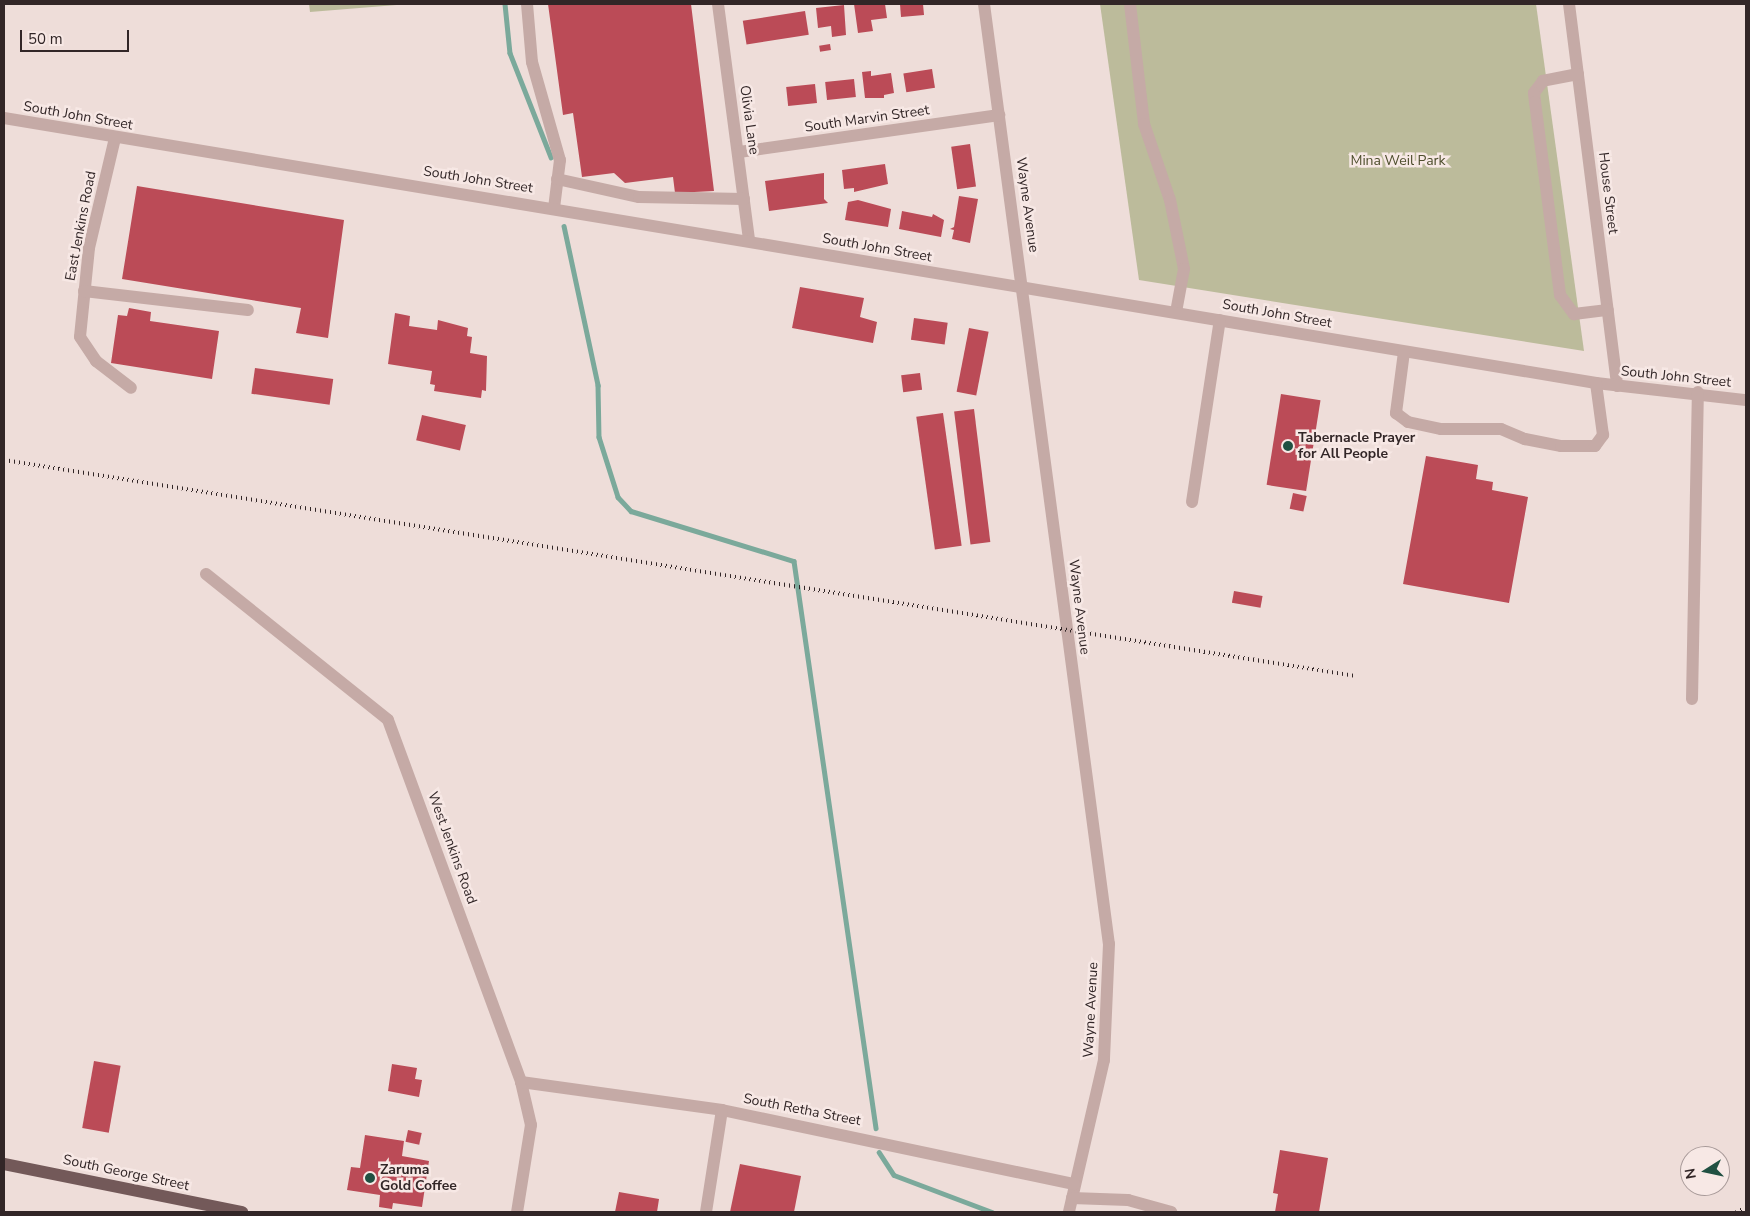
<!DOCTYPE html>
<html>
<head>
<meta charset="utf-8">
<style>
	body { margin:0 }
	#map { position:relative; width:1750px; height:1216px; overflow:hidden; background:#eeddd9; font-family:"Nunito Sans",sans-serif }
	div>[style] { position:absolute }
	.green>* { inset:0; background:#bcbb9b }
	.stream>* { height:4.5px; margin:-2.25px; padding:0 2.25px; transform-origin:2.25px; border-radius:2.25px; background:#7ba99b }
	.building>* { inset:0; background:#bb4b57; transform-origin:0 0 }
	.minor>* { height:12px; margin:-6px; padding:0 6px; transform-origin:6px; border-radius:6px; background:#c5aaa6 }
	.major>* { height:12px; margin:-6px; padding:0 6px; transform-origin:6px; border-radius:6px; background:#735959 }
	.rail>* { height:4px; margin-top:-2px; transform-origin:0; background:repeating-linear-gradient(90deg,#322627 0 1px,transparent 0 5px) }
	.dots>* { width:14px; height:14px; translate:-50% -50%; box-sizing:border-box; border:2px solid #f7e8e5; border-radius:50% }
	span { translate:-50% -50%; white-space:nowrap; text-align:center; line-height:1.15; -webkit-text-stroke:5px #f7e8e5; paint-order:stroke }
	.street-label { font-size:14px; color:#322627 }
	.park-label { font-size:14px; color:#4e4e2d }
	.poi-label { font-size:14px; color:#322627; font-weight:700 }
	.left { translate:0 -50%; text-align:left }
	.frame { position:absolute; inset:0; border:5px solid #322627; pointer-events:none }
	.north { position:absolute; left:1680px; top:1146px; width:50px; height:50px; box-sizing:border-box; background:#f7e8e5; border:1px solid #a89a99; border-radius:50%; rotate:260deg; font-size:14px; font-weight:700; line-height:20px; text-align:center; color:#322627 }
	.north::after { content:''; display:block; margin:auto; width:18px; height:22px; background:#205042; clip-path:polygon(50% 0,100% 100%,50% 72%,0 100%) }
	.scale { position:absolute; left:20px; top:30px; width:109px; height:22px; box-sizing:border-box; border:2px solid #322627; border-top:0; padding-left:6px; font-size:15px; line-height:18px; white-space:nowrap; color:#322627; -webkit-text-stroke:4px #f7e8e5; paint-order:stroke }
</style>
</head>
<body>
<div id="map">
	<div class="green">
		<div style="clip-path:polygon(309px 4px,409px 4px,310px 12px)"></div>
		<div style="clip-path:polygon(1100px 4px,1536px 4px,1584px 351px,1139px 280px)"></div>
	</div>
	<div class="stream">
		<div style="left:505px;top:4px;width:49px;rotate:84.2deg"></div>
		<div style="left:510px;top:53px;width:112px;rotate:68.5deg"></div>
		<div style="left:564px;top:226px;width:163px;rotate:77.9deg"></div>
		<div style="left:598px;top:385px;width:52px;rotate:88.9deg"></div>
		<div style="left:599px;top:437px;width:63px;rotate:72.4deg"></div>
		<div style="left:618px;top:497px;width:19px;rotate:47deg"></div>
		<div style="left:631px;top:511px;width:170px;rotate:17.1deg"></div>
		<div style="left:794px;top:561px;width:573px;rotate:81.77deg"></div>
		<div style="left:879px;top:1152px;width:27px;rotate:57deg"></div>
		<div style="left:894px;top:1175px;width:105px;rotate:20.7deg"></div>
	</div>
	<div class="building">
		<div style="clip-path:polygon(548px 4px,691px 4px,714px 191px,675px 193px,673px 177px,625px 183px,614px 173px,582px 177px,573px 113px,563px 115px)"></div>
		<div style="clip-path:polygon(854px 4px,885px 4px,887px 18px,871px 20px,873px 31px,858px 33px)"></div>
		<div style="clip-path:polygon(900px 4px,923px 4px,924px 15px,901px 17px)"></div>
		<div style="clip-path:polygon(844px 5px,846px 35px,832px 37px,831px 26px,818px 28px,816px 8px)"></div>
		<div style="left:805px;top:11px;width:24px;height:63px;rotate:81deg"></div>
		<div style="left:830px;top:44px;width:6px;height:11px;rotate:81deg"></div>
		<div style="left:932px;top:69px;width:19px;height:29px;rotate:81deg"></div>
		<div style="clip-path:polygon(871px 71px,871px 76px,891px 73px,894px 93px,884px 95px,884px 98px,865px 98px,862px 72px)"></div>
		<div style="left:854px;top:79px;width:18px;height:29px;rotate:84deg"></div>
		<div style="left:815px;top:84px;width:19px;height:29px;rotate:84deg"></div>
		<div style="left:970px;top:144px;width:43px;height:19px;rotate:82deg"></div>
		<div style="clip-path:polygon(885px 164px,888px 184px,854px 192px,854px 188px,844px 189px,842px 170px)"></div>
		<div style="clip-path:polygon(824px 173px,824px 199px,828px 203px,769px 211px,765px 181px)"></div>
		<div style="clip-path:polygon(137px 186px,344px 220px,328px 338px,296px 333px,301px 308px,122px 279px)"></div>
		<div style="clip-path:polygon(959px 196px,978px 199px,970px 243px,952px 239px,954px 230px,950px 229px,954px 227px)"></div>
		<div style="clip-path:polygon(858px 200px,891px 209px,888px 227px,845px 220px,848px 202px)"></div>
		<div style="clip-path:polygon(902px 211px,932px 217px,933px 214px,944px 220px,941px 237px,899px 229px)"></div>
		<div style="clip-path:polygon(800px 287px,864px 298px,860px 317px,877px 322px,873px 343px,792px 328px)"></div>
		<div style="clip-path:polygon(129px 308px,151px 312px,150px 321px,219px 331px,212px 379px,111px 363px,118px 315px,127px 316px)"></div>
		<div style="clip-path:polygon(395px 313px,410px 316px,409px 326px,437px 330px,438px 320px,468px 328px,467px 336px,472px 337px,470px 353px,487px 356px,486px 391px,482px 390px,481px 398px,434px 391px,435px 385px,430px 384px,432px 371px,388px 364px)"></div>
		<div style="left:914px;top:318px;width:34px;height:22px;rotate:8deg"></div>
		<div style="left:969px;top:328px;width:20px;height:65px;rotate:11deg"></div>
		<div style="left:255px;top:368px;width:79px;height:26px;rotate:8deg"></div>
		<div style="left:920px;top:373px;width:17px;height:19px;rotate:83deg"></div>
		<div style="left:1281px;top:394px;width:40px;height:92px;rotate:9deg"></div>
		<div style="left:974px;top:409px;width:134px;height:20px;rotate:83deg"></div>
		<div style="left:943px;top:413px;width:134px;height:27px;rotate:82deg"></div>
		<div style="left:422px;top:415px;width:45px;height:26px;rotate:13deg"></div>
		<div style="clip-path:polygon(1426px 456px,1478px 465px,1476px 479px,1493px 482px,1492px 490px,1528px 497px,1509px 603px,1403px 584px)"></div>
		<div style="left:1293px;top:493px;width:14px;height:16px;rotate:12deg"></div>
		<div style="left:1234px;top:591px;width:29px;height:12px;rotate:10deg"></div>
		<div style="left:94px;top:1061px;width:27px;height:68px;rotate:10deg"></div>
		<div style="clip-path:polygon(392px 1064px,417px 1068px,415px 1079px,422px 1080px,419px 1097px,388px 1091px)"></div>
		<div style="left:408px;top:1130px;width:14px;height:12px;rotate:12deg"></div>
		<div style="clip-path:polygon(365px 1135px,404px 1141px,402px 1156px,429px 1161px,422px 1207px,393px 1203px,392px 1209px,379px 1207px,380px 1195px,347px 1190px,351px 1167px,360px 1168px)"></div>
		<div style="clip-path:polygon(1280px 1150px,1328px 1158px,1319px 1212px,1275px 1212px,1278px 1194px,1273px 1193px)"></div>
		<div style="clip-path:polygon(740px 1164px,801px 1176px,794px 1212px,730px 1212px)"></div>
		<div style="clip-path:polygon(619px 1192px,659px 1199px,657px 1212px,615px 1212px)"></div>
	</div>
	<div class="minor">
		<div style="left:527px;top:4px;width:58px;rotate:85.1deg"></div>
		<div style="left:532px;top:62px;width:102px;rotate:74.1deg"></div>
		<div style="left:560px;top:160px;width:48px;rotate:97.1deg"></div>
		<div style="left:718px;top:4px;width:238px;rotate:82.5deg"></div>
		<div style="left:984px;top:4px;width:948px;rotate:82.43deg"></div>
		<div style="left:1109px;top:944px;width:116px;rotate:92.5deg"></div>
		<div style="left:1104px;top:1060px;width:156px;rotate:103deg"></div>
		<div style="left:1130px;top:4px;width:121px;rotate:83.3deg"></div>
		<div style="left:1144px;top:124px;width:80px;rotate:71.1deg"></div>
		<div style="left:1170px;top:200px;width:70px;rotate:78.5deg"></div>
		<div style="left:1184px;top:269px;width:44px;rotate:100.5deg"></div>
		<div style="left:1569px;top:4px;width:385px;rotate:82.8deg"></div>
		<div style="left:1578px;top:74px;width:36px;rotate:169deg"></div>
		<div style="left:1543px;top:81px;width:15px;rotate:127deg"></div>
		<div style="left:1534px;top:93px;width:9px;rotate:84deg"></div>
		<div style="left:1535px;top:102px;width:195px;rotate:82.6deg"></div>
		<div style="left:1560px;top:295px;width:24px;rotate:54deg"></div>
		<div style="left:1574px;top:314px;width:34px;rotate:-7deg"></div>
		<div style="left:4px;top:118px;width:1614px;rotate:9.45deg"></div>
		<div style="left:1596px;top:383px;width:151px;rotate:6.5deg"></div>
		<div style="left:115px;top:138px;width:113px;rotate:103.3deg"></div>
		<div style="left:89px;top:248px;width:89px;rotate:95.8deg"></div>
		<div style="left:80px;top:337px;width:29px;rotate:56deg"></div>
		<div style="left:96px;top:361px;width:44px;rotate:37.6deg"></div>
		<div style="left:739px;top:152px;width:263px;rotate:-8.1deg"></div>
		<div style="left:557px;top:179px;width:84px;rotate:12.4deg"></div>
		<div style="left:639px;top:197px;width:105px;rotate:1.1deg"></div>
		<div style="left:84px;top:291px;width:165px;rotate:6.6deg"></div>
		<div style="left:1404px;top:352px;width:62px;rotate:97.5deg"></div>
		<div style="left:1396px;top:413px;width:15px;rotate:37deg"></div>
		<div style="left:1408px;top:422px;width:34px;rotate:12deg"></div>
		<div style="left:1441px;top:429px;width:60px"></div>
		<div style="left:1501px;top:429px;width:26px;rotate:23deg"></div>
		<div style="left:1525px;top:439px;width:37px;rotate:11deg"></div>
		<div style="left:1561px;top:446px;width:34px"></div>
		<div style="left:1595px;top:446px;width:14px;rotate:-54deg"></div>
		<div style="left:1603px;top:435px;width:52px;rotate:-97.7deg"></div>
		<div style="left:1192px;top:502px;width:184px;rotate:-81.3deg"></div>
		<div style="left:206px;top:574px;width:233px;rotate:38.7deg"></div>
		<div style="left:388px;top:720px;width:386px;rotate:69.8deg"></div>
		<div style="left:521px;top:1082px;width:44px;rotate:76.9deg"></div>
		<div style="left:531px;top:1125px;width:88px;rotate:99.1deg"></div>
		<div style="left:1692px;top:699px;width:307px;rotate:-88.9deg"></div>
		<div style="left:521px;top:1082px;width:203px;rotate:7.9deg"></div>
		<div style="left:722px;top:1110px;width:360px;rotate:11.9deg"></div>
		<div style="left:1072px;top:1198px;width:56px;rotate:2deg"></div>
		<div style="left:1128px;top:1200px;width:45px;rotate:15.6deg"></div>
		<div style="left:706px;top:1212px;width:103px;rotate:-81.1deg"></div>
	</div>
	<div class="major">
		<div style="left:4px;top:1164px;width:243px;rotate:11.4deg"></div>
	</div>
	<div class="rail">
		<div style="left:4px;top:460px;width:1368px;rotate:9.08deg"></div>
		<div style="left:1736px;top:1212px;width:11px;rotate:-22deg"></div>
	</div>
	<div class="dots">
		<div style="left:1288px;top:446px;background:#205042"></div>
		<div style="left:370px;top:1178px;background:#205042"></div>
	</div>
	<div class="street-label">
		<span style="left:78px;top:116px;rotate:10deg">South John Street</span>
		<span style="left:867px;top:119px;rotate:-8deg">South Marvin Street</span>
		<span style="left:749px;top:120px;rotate:82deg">Olivia Lane</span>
		<span style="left:478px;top:180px;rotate:9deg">South John Street</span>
		<span style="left:1608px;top:193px;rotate:83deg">House Street</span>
		<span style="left:1027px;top:205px;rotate:82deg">Wayne Avenue</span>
		<span style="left:81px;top:226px;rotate:-79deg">East Jenkins Road</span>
		<span style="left:877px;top:248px;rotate:10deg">South John Street</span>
		<span style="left:1277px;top:314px;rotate:10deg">South John Street</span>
		<span style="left:1676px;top:377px;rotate:6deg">South John Street</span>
		<span style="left:1079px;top:607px;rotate:83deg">Wayne Avenue</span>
		<span style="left:452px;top:848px;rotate:70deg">West Jenkins Road</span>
		<span style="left:1091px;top:1010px;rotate:-87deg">Wayne Avenue</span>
		<span style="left:802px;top:1110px;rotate:11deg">South Retha Street</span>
		<span style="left:126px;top:1173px;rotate:12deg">South George Street</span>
	</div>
	<div class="park-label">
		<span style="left:1398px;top:161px">Mina Weil Park</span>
	</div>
	<div class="poi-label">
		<span class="left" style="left:1298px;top:446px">Tabernacle Prayer<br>for All People</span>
		<span class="left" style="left:380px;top:1178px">Zaruma<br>Gold Coffee</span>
	</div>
	<div class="frame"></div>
	<div class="north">N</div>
	<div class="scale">50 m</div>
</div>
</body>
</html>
